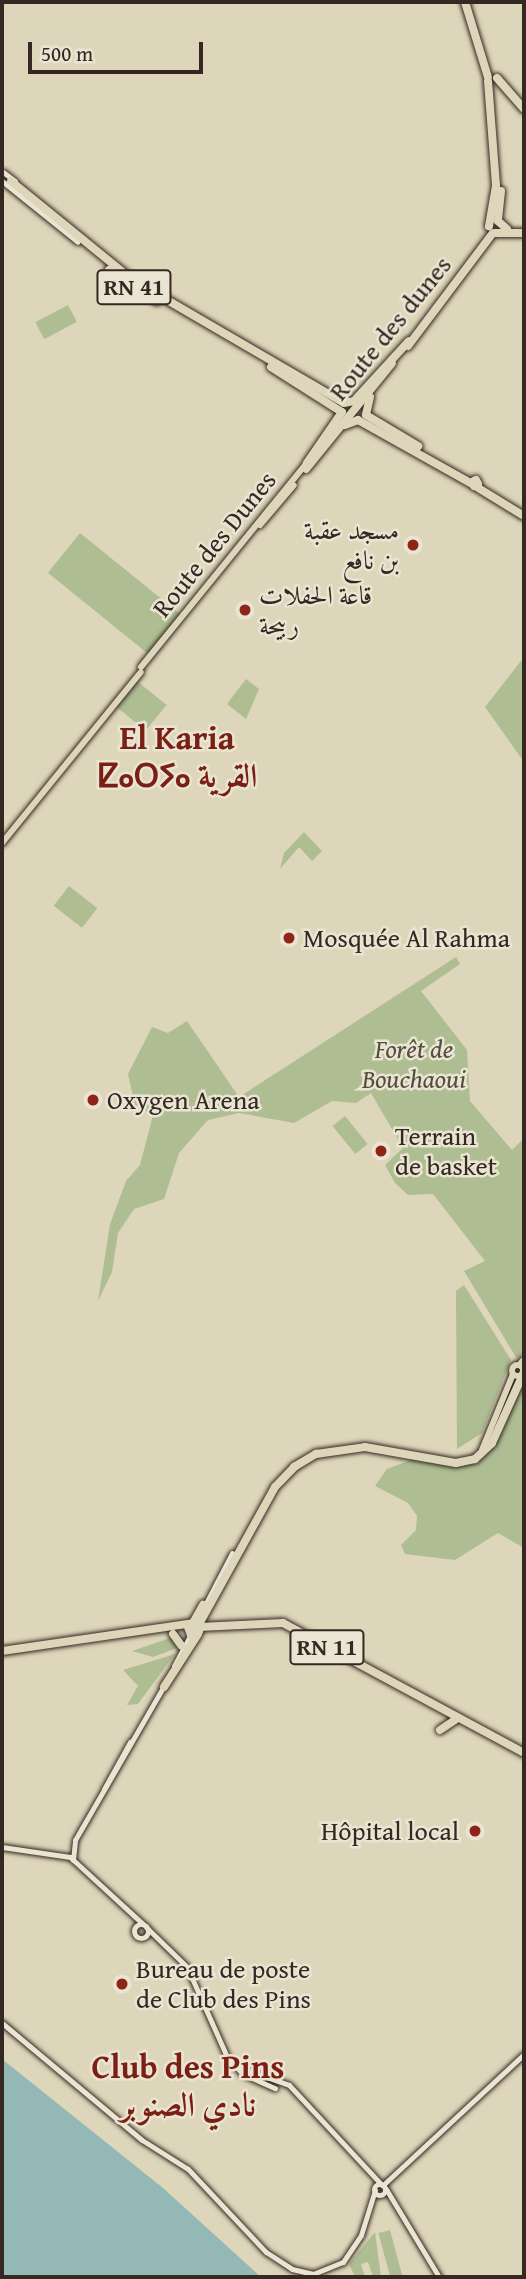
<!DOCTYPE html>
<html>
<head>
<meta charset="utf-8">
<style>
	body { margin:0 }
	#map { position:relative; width:526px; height:2279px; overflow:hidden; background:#ded6ba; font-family:"Gentium Book Plus",Amiri,"Noto Sans Tifinagh",serif }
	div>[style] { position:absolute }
	.green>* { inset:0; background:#aebe92; transform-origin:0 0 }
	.water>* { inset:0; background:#94b8b5 }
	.highway-tunnel>* { height:8px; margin-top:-4px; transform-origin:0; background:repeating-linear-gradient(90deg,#bcb39c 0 8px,transparent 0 12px) }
	.roads { filter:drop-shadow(0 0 2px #352822) drop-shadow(0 0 2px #352822) }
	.secondary>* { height:5px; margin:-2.5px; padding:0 2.5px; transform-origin:2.5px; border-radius:2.5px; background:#eae4d2 }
	.secondary>.ring { margin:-2.5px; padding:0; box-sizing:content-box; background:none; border:5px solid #eae4d2; border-radius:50% }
	.primary>* { height:6px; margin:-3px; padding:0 3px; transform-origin:3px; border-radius:3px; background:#ded6ba }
	.primary>.ring { margin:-3px; padding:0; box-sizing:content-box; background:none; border:6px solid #ded6ba; border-radius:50% }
	.highway>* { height:8px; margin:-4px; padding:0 4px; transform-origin:4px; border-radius:4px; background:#ded6ba }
	.dots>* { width:19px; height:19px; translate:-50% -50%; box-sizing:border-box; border:4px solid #eae4d2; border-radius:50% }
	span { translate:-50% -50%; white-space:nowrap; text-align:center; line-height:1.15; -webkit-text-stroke:5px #eae4d2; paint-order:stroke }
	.shield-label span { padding:2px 5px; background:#eae4d2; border:2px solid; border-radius:5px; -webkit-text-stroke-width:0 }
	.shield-label { font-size:24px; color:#352822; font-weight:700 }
	.street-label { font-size:26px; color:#352822 }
	.poi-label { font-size:26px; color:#352822 }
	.right { translate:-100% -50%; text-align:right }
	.left { translate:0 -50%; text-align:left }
	.park-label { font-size:26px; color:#534e3e; font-style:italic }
	.district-label { font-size:33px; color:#7a1f14; font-weight:700 }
	.frame { position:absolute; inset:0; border:4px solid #352822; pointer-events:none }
	.scale { position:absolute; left:28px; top:42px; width:175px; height:32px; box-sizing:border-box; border:4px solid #352822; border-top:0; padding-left:9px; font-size:21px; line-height:24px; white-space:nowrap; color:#352822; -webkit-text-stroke:5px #eae4d2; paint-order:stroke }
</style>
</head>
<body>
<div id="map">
	<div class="green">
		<div style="left:68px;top:305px;width:19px;height:37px;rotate:62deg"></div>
		<div style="left:80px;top:533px;width:130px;height:51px;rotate:39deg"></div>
		<div style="clip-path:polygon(524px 657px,524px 762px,485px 707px)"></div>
		<div style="clip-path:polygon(246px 679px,259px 689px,246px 719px,227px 704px)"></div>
		<div style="left:137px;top:681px;width:38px;height:33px;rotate:39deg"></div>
		<div style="clip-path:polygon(304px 832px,322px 851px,312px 861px,299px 847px,280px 869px,284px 853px)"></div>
		<div style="left:69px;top:886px;width:36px;height:25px;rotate:38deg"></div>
		<div style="clip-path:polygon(456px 957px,460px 964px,421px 991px,467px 1050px,470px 1101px,512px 1150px,524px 1138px,524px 1353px,517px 1359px,464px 1271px,485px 1261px,433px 1194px,408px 1195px,395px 1183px,385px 1165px,403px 1148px,371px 1093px,356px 1103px,332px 1101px,294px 1123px,239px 1113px,208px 1120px,179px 1153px,164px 1199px,134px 1209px,118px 1233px,112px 1272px,98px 1301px,110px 1224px,126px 1181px,140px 1165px,153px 1115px,135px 1105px,128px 1074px,152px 1027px,168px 1033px,187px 1021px,239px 1097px)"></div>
		<div style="left:345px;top:1116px;width:36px;height:16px;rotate:51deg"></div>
		<div style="clip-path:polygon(464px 1285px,511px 1360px,482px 1433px,457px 1449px,456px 1291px)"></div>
		<div style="clip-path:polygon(524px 1380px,524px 1548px,498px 1533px,455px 1560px,405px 1554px,401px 1545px,416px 1530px,417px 1516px,408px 1503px,375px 1486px,387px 1469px,421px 1456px,440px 1461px,482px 1457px)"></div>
		<div style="clip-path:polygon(173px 1637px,177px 1648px,153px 1657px,132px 1651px)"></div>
		<div style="clip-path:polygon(175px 1654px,138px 1704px,127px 1705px,138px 1686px,123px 1670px)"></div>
		<div style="left:390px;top:2230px;width:49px;height:12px;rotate:75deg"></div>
		<div style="clip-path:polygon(375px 2232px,381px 2277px,373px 2277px,368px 2262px,361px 2264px,365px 2277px,355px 2277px,349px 2264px)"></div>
	</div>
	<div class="water">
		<div style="clip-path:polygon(2px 2059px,163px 2188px,261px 2277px,2px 2277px)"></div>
	</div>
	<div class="highway-tunnel">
		<div style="left:2px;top:175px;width:11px;rotate:34deg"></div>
		<div style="left:515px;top:1379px;width:17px;rotate:-66deg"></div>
	</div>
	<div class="roads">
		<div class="secondary">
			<div style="left:3px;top:172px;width:15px;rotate:37deg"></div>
			<div style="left:2px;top:181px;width:97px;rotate:38.8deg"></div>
			<div style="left:203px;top:1609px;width:63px;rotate:-62.6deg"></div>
			<div style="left:174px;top:1666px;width:34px;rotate:-62deg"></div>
			<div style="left:104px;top:1789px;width:54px;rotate:-61deg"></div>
			<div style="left:2px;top:1847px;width:69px;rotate:8.4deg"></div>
			<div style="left:70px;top:1857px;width:100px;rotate:42.6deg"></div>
			<div style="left:73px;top:1860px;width:20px;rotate:-84deg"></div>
			<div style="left:75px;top:1840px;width:180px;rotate:-60deg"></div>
			<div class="ring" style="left:134px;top:1924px;width:9px;height:9px"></div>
			<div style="left:146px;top:1927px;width:57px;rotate:44.3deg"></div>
			<div style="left:187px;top:1967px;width:98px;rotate:66deg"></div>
			<div style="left:227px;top:2057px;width:23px;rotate:47deg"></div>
			<div style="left:243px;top:2074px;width:35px;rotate:24deg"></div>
			<div style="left:2px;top:2023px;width:182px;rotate:39.9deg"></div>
			<div style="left:142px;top:2140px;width:54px;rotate:32.2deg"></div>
			<div style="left:188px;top:2169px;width:114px;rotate:46.8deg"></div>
			<div style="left:266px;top:2252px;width:31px;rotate:33deg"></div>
			<div style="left:292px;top:2269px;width:22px;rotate:13deg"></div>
			<div style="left:313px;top:2274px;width:32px;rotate:-22deg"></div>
			<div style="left:343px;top:2262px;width:32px;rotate:-56deg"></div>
			<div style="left:361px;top:2235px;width:47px;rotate:-72.7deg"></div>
			<div style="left:238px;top:2067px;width:54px;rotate:19.4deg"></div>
			<div style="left:289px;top:2085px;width:137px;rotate:47.1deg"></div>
			<div class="ring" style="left:374.5px;top:2184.5px;width:6px;height:6px"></div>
			<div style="left:383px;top:2185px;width:192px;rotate:-42.9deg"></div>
			<div style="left:386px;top:2189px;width:103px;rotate:58.9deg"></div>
		</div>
		<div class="primary">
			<div style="left:260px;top:525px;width:52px;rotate:-49.6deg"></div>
			<div style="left:141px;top:667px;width:263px;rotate:-50.9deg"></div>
			<div style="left:2px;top:843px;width:220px;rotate:-50.9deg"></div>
			<div class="ring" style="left:511.5px;top:1364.5px;width:5px;height:5px"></div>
			<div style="left:482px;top:1450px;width:82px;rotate:-67.8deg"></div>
		</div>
		<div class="highway">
			<div style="left:465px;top:2px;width:78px;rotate:73deg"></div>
			<div style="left:497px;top:78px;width:41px;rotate:48.9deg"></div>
			<div style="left:488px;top:81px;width:105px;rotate:85.6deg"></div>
			<div style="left:496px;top:186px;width:41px;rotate:99.9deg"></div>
			<div style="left:11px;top:181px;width:155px;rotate:39.2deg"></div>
			<div style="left:131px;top:279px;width:246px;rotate:30.2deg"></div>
			<div style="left:344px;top:403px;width:10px;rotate:-11deg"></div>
			<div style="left:354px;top:401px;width:81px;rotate:-47.5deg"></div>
			<div style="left:501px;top:191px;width:30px;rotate:96deg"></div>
			<div style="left:498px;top:221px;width:12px;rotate:42deg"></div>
			<div style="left:494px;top:233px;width:30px"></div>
			<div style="left:109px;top:270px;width:57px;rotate:32.9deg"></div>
			<div style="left:408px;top:346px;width:140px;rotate:-53.1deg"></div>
			<div style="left:271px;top:367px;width:84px;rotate:32.4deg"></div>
			<div style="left:342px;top:412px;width:62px;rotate:124.5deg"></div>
			<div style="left:370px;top:397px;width:18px;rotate:103deg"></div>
			<div style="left:366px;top:415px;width:61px;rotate:30.8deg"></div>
			<div style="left:345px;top:425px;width:14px;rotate:-21deg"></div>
			<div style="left:358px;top:420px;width:131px;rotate:29.3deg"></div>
			<div style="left:306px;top:469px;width:136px;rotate:-50.9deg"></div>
			<div style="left:476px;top:480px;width:4px;rotate:63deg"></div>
			<div style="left:478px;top:484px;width:4px;rotate:153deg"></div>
			<div style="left:474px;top:486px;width:4px;rotate:-117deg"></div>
			<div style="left:472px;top:482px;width:4px;rotate:-27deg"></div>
			<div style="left:475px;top:486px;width:57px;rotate:31.5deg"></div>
			<div style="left:522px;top:1363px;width:3px;rotate:-45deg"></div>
			<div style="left:193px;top:1623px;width:21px;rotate:-61deg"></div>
			<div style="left:198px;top:1626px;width:159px;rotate:-61deg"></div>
			<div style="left:275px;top:1487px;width:28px;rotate:-46deg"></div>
			<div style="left:294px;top:1467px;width:26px;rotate:-31deg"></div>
			<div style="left:316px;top:1454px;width:49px;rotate:-8.1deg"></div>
			<div style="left:365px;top:1447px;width:92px;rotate:10deg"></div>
			<div style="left:456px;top:1463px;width:19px;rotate:-12deg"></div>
			<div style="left:475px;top:1459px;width:23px;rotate:-43deg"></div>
			<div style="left:492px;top:1443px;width:78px;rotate:-65.7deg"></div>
			<div style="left:199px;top:1627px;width:84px;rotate:-2.7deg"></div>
			<div style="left:283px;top:1623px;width:274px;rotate:28.3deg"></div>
			<div style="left:173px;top:1634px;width:14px;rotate:54deg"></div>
			<div style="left:2px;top:1651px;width:193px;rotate:-8.3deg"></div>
			<div style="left:193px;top:1623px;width:10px;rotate:53deg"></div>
			<div style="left:199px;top:1631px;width:9px;rotate:153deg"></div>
			<div style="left:191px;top:1635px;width:9px;rotate:-111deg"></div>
			<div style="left:164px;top:1687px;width:63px;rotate:-57.3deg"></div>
			<div style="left:440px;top:1730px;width:22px;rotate:-34deg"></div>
		</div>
	</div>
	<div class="dots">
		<div style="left:413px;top:545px;background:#8f2418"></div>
		<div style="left:245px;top:610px;background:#8f2418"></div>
		<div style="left:289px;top:938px;background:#8f2418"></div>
		<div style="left:93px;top:1100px;background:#8f2418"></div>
		<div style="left:381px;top:1151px;background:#8f2418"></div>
		<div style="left:475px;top:1831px;background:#8f2418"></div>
		<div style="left:122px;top:1984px;background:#8f2418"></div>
	</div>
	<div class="shield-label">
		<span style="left:134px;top:287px">RN 41</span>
		<span style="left:327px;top:1647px">RN 11</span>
	</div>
	<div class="street-label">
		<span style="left:390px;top:328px;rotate:-51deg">Route des dunes</span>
		<span style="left:214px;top:544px;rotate:-51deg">Route des Dunes</span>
	</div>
	<div class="poi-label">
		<span class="right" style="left:399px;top:545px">مسجد عقبة<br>بن نافع</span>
		<span class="left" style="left:259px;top:610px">قاعة الحفلات<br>ربيحة</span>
		<span class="left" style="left:303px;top:938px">Mosquée Al Rahma</span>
		<span class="left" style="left:107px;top:1100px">Oxygen Arena</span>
		<span class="left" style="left:395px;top:1151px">Terrain<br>de basket</span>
		<span class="right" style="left:459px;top:1831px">Hôpital local</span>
		<span class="left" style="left:136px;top:1984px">Bureau de poste<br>de Club des Pins</span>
	</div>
	<div class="park-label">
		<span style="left:414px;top:1064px">Forêt de<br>Bouchaoui</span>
	</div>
	<div class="district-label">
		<span style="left:177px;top:757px">El Karia<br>ⵇⴰⵔⵢⴰ القرية</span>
		<span style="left:188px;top:2086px">Club des Pins<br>نادي الصنوبر</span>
	</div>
	<div class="frame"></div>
	<div class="scale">500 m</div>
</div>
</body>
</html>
